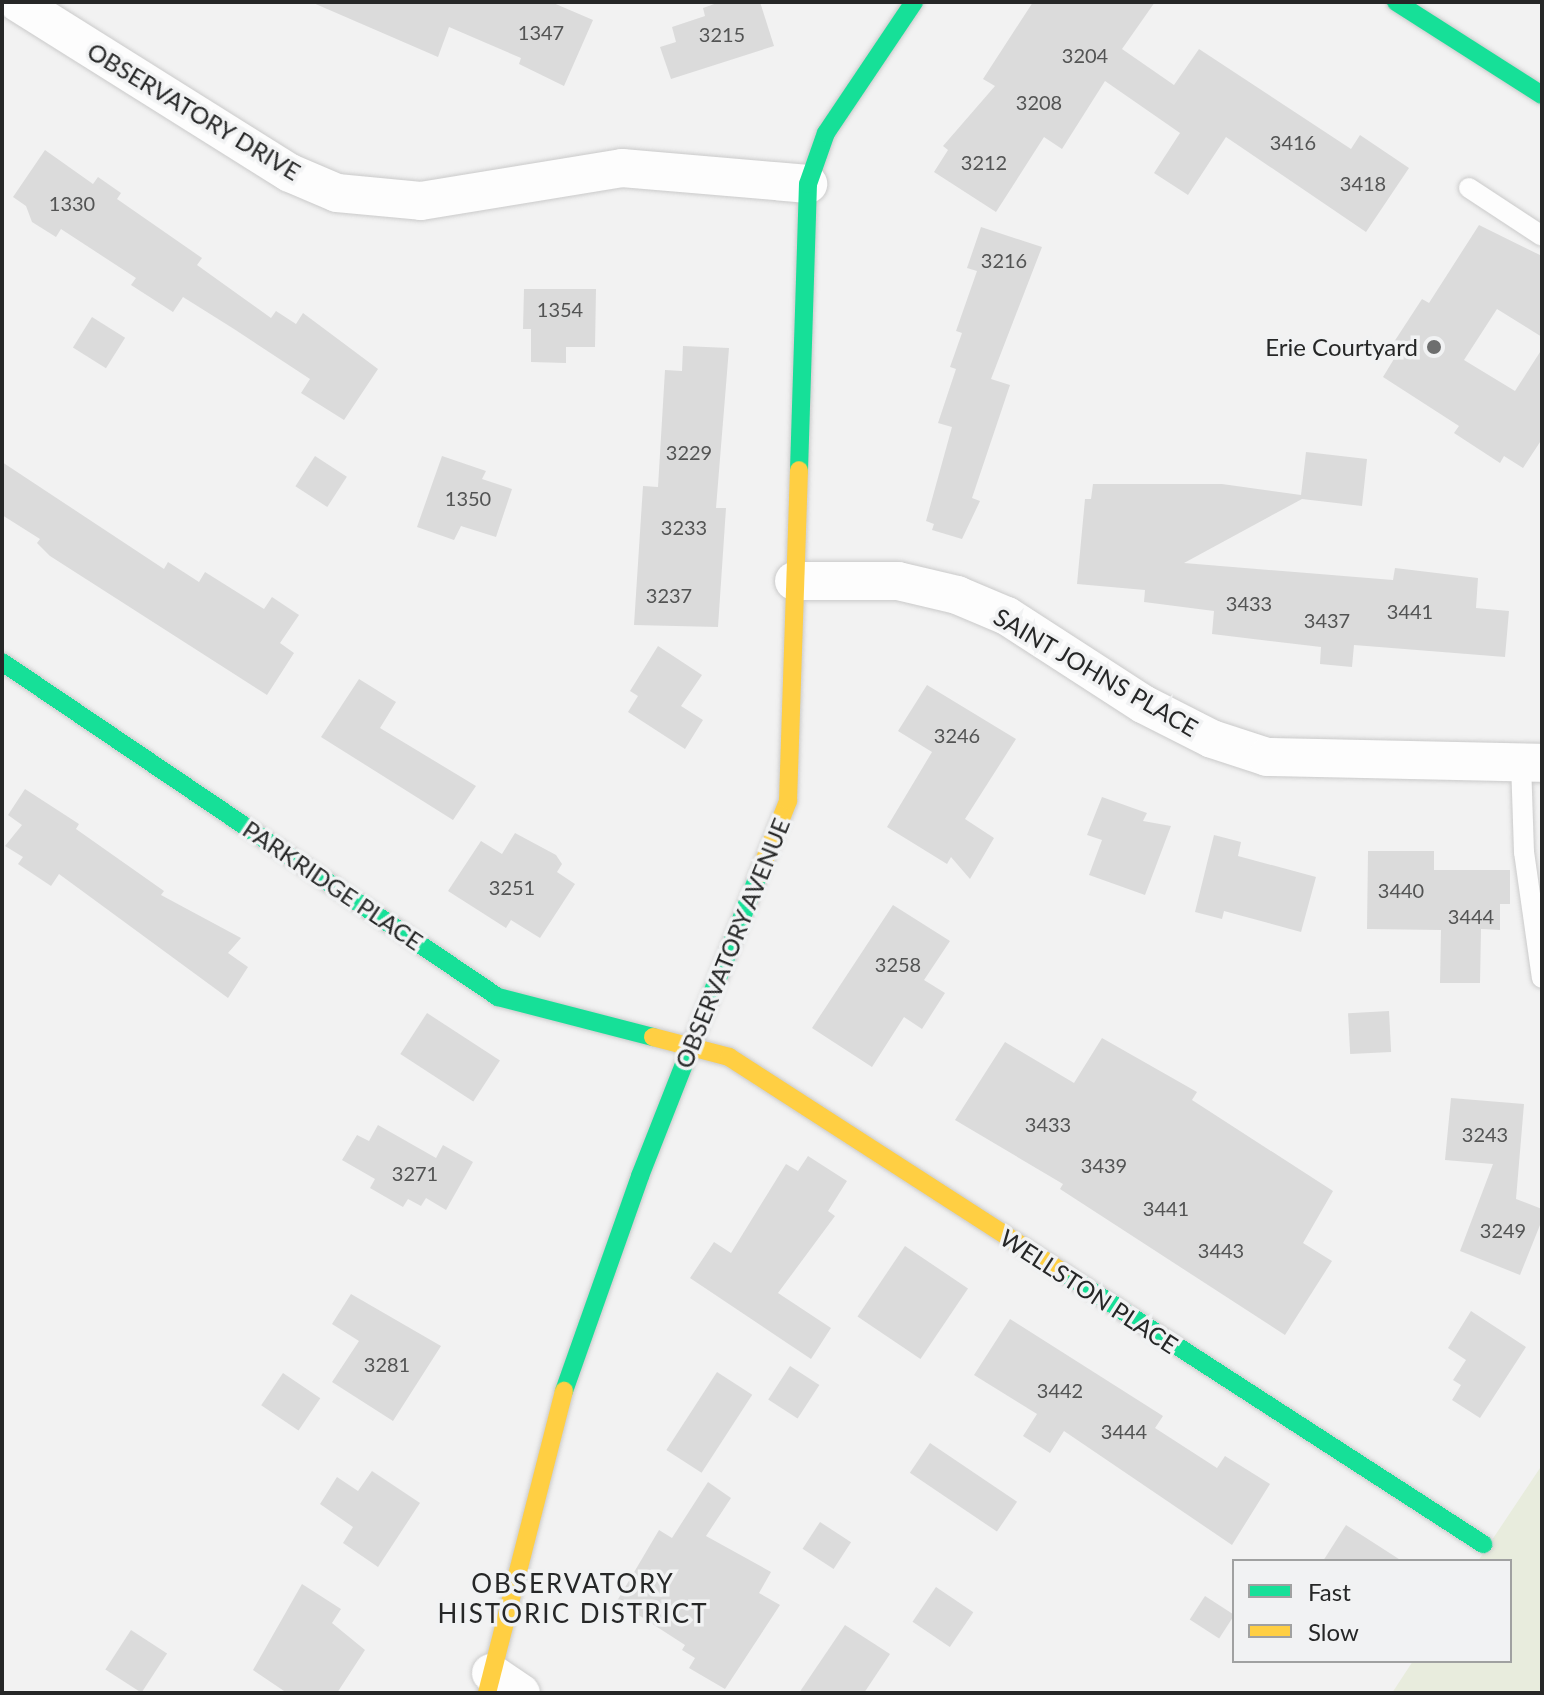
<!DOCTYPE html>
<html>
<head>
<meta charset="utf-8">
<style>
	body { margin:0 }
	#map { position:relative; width:1544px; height:1695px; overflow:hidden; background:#f2f2f2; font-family:Lato,sans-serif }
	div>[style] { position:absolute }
	.green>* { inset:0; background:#e8ecdd }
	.building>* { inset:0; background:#dbdbdb; transform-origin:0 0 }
	.roads { filter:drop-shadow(0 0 2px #cacaca) drop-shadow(0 0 2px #cacaca) }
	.lane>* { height:20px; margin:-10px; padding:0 10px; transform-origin:10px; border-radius:10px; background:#fdfdfd }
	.street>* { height:38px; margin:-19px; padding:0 19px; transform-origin:19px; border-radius:19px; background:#fdfdfd }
	.fast>* { height:18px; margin:-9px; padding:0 9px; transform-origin:9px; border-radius:9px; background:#16e098 }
	.slow>* { height:18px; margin:-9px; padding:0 9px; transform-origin:9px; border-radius:9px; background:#ffcf43 }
	.dots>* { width:22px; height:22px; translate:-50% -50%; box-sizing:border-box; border:4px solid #f1f2f3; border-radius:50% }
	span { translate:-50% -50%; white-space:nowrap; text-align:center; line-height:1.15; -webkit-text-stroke:7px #f1f2f3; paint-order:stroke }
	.number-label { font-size:20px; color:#535454 }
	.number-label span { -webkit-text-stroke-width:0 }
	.street-label { font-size:24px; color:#262727 }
	.poi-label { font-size:24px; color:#262727 }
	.right { translate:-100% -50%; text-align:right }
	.neighbourhood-label { font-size:26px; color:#262727; letter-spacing:2px }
	.frame { position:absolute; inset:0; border:4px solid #262727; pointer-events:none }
	.legend { position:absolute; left:1232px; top:1559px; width:280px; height:104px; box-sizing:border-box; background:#f1f2f3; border:2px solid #a0a1a1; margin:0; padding:10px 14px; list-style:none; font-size:24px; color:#262727 }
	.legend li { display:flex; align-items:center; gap:16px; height:40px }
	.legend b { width:40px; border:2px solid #a0a1a1 }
</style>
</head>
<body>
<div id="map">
	<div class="green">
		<div style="clip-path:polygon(1542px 1465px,1542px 1693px,1392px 1693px,1413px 1661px,1510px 1661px,1510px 1561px,1478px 1561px)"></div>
	</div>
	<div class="building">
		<div style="clip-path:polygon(311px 2px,551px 2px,593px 20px,564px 86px,519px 64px,521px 58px,449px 27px,438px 57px)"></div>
		<div style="clip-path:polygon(720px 2px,760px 2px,774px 46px,671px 79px,660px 47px,676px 42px,672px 27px,705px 16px,703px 8px)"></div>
		<div style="clip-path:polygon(1033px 2px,1155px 2px,1122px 49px,1174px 85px,1199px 49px,1351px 149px,1360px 135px,1409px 168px,1366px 232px,1226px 137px,1188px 195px,1154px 173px,1180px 133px,1105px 81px,1062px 149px,1044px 137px,996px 212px,934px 172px,948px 150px,943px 146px,995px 86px,983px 79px)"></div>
		<div style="clip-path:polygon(45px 150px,93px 184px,98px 177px,121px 193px,117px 199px,202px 258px,197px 265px,271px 318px,276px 311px,296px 324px,303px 313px,378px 369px,344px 420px,301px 393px,310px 379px,234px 329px,183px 297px,173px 312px,131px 285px,136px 278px,61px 229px,56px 237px,32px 222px,26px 206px,13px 197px)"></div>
		<div style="clip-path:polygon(1479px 225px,1542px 256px,1542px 337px,1497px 309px,1464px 360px,1515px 391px,1542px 349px,1542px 439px,1523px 468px,1504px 456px,1500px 463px,1454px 433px,1459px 426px,1383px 377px,1400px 349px,1392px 345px,1422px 299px,1429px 303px)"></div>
		<div style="clip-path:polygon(981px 227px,1042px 247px,991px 379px,1010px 385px,972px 498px,980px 501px,962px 539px,932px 530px,934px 524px,926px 521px,952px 427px,938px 423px,956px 369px,950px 367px,962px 333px,956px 331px,977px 271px,967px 268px)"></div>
		<div style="clip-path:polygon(524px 289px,596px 289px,595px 347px,566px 347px,566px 363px,531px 362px,531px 329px,523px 329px)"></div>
		<div style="left:92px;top:317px;width:39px;height:36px;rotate:32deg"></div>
		<div style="clip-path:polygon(683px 346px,729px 348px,716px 508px,726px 508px,718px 627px,634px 625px,643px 486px,658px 487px,665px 370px,682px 371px)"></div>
		<div style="clip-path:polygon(1306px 452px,1367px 459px,1362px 506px,1302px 499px,1184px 563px,1393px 580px,1395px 568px,1478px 578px,1476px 608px,1509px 611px,1505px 657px,1354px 645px,1352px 667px,1320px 664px,1321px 647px,1212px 634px,1214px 611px,1144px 602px,1145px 590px,1077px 584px,1085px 499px,1091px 499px,1093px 484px,1222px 484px,1301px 495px)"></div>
		<div style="left:315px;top:456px;width:38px;height:36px;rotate:33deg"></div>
		<div style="clip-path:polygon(442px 456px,486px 471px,482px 479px,512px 489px,496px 537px,461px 526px,454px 540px,417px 527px)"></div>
		<div style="clip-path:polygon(2px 462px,164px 569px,168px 562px,199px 582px,205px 572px,264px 609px,272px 597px,299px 615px,280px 643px,294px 653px,267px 695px,50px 556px,37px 543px,40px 539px,2px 515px)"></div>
		<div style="clip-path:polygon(658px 646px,702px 675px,681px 706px,703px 720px,685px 749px,628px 712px,638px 696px,630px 691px)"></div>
		<div style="clip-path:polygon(359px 679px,396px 702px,380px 728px,476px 786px,453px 820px,321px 737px)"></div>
		<div style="clip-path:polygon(927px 685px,1016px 739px,965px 819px,994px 838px,970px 879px,951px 857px,947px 864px,887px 827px,932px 752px,898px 731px)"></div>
		<div style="clip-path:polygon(25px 789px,79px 824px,76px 829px,164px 891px,161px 895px,241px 938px,228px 953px,248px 967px,228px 998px,59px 874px,51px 886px,18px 864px,23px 857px,5px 846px,22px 825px,8px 815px)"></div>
		<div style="clip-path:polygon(1102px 797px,1147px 813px,1143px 821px,1171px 826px,1145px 895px,1089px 875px,1102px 840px,1087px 835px)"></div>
		<div style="clip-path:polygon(515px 833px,556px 855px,562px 864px,557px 872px,575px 884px,540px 938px,511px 920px,506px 928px,448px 891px,481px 841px,502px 854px)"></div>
		<div style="clip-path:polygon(1214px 835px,1241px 842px,1238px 856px,1316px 877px,1301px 932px,1224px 911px,1222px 919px,1195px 912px)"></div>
		<div style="clip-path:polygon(1368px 851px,1434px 851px,1434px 870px,1510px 870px,1510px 904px,1500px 904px,1500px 930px,1481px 929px,1480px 983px,1440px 983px,1441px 930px,1367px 929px)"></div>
		<div style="clip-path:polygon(893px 905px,950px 941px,924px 980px,945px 993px,922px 1029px,904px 1017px,872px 1067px,812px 1028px)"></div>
		<div style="left:1389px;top:1011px;width:41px;height:41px;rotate:87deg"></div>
		<div style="left:427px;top:1013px;width:87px;height:49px;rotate:33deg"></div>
		<div style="clip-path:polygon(1102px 1038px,1197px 1092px,1192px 1100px,1333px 1191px,1303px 1243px,1332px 1261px,1285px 1335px,1060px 1189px,1063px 1184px,955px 1120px,1005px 1042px,1074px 1083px)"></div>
		<div style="clip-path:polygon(1451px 1098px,1524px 1104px,1516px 1199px,1542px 1209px,1542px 1220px,1520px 1275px,1460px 1251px,1493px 1164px,1445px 1160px)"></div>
		<div style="clip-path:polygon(378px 1125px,436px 1158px,443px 1145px,473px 1162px,446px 1210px,426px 1198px,421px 1206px,408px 1199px,403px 1207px,370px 1188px,375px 1179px,342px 1160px,357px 1135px,369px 1141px)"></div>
		<div style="clip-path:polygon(808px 1156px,847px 1181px,828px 1211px,835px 1216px,778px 1293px,831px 1328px,811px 1359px,690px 1278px,714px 1242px,731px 1253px,786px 1164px,798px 1171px)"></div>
		<div style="left:905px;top:1246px;width:76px;height:85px;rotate:34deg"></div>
		<div style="clip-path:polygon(351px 1294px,441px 1346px,393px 1421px,332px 1382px,359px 1341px,332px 1324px)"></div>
		<div style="clip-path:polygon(1471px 1311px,1526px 1347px,1480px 1418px,1452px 1400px,1461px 1385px,1453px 1380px,1466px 1360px,1448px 1348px)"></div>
		<div style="clip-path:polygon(1010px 1319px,1163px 1416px,1155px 1428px,1217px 1468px,1225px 1456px,1270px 1484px,1232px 1545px,1064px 1431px,1050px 1453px,1023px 1436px,1037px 1414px,974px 1375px)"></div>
		<div style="left:790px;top:1366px;width:35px;height:40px;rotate:33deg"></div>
		<div style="left:717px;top:1372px;width:42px;height:93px;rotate:33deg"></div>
		<div style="left:283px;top:1373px;width:45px;height:39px;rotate:34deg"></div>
		<div style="left:930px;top:1443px;width:105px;height:36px;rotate:34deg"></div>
		<div style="clip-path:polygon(372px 1471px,420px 1503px,378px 1567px,343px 1543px,353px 1527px,320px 1504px,337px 1477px,358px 1491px)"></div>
		<div style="clip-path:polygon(708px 1482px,731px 1498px,706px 1536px,771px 1572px,759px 1593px,780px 1605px,725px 1689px,689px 1668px,695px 1658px,682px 1650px,685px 1645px,617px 1601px,659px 1530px,672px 1538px)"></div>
		<div style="left:820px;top:1522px;width:37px;height:32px;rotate:33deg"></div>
		<div style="clip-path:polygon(1346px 1525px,1402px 1561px,1323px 1561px)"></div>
		<div style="clip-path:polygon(302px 1584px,341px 1609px,332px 1623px,365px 1650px,337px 1693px,287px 1693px,253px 1670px)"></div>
		<div style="left:936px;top:1587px;width:45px;height:42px;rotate:34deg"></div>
		<div style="left:1205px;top:1596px;width:35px;height:28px;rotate:33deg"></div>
		<div style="clip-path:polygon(845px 1625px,890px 1654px,864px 1693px,799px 1693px)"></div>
		<div style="left:131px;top:1630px;width:43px;height:47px;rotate:33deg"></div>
	</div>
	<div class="roads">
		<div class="lane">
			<div style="left:1469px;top:188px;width:87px;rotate:33.3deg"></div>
			<div style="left:1521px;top:762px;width:90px;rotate:88.1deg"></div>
			<div style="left:1524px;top:852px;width:127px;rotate:81.9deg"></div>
		</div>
		<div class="street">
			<div style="left:17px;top:2px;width:322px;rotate:32.1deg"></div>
			<div style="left:290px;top:173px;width:51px;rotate:23.1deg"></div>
			<div style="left:337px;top:193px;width:84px;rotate:5.4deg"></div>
			<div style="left:421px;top:201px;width:204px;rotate:-9.3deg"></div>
			<div style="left:622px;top:168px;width:187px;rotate:4.9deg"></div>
			<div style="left:794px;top:581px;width:104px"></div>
			<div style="left:898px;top:581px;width:61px;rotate:13.3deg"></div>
			<div style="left:957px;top:595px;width:54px;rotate:22.8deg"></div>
			<div style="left:1007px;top:616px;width:162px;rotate:32.9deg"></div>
			<div style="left:1143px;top:704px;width:77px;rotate:26.9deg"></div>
			<div style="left:1212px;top:739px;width:58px;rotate:18.1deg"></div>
			<div style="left:1267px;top:757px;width:275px;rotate:1.2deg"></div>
			<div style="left:491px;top:1673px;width:36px;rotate:34deg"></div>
		</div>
		<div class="fast">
			<div style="left:1396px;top:2px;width:173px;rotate:32.5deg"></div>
			<div style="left:799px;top:470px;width:286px;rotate:-88.2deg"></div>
			<div style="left:808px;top:184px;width:54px;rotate:-70.6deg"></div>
			<div style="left:826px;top:133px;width:158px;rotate:-56.1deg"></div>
			<div style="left:2px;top:662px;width:599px;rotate:34.04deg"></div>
			<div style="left:498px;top:997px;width:160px;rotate:14.5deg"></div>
			<div style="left:1061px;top:1271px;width:503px;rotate:32.9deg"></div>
			<div style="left:564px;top:1391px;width:228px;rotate:-70.5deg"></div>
			<div style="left:640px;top:1176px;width:325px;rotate:-68.5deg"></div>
		</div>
		<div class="slow">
			<div style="left:759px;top:874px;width:79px;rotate:-68.3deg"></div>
			<div style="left:788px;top:801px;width:331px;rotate:-88.1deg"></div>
			<div style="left:653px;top:1037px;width:79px;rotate:14.7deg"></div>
			<div style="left:729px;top:1057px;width:395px;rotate:32.8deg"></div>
			<div style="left:487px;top:1693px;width:312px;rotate:-75.7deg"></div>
		</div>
	</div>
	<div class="dots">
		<div style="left:1434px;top:347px;background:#6d6e6e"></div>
	</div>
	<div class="number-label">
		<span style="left:541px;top:32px">1347</span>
		<span style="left:722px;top:34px">3215</span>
		<span style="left:1085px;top:55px">3204</span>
		<span style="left:1039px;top:102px">3208</span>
		<span style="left:1293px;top:142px">3416</span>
		<span style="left:984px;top:162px">3212</span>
		<span style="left:1363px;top:183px">3418</span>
		<span style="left:72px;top:203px">1330</span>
		<span style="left:1004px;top:260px">3216</span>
		<span style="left:560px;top:309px">1354</span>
		<span style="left:689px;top:452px">3229</span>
		<span style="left:468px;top:498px">1350</span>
		<span style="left:684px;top:527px">3233</span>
		<span style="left:669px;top:595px">3237</span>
		<span style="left:1249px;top:603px">3433</span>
		<span style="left:1410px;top:611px">3441</span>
		<span style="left:1327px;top:620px">3437</span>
		<span style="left:957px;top:735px">3246</span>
		<span style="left:512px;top:887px">3251</span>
		<span style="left:1401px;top:890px">3440</span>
		<span style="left:1471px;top:916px">3444</span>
		<span style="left:898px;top:964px">3258</span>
		<span style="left:1048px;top:1124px">3433</span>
		<span style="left:1485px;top:1134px">3243</span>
		<span style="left:1104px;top:1165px">3439</span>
		<span style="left:415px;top:1173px">3271</span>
		<span style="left:1166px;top:1208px">3441</span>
		<span style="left:1503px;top:1230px">3249</span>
		<span style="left:1221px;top:1250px">3443</span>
		<span style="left:387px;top:1364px">3281</span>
		<span style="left:1060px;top:1390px">3442</span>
		<span style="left:1124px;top:1431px">3444</span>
	</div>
	<div class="street-label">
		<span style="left:194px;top:111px;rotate:31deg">OBSERVATORY DRIVE</span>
		<span style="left:1096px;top:672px;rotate:30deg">SAINT JOHNS PLACE</span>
		<span style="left:333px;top:885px;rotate:34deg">PARKRIDGE PLACE</span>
		<span style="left:732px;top:943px;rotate:-68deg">OBSERVATORY AVENUE</span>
		<span style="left:1089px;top:1291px;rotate:33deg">WELLSTON PLACE</span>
	</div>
	<div class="poi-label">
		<span class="right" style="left:1418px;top:347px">Erie Courtyard</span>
	</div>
	<div class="neighbourhood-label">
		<span style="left:573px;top:1599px">OBSERVATORY<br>HISTORIC DISTRICT</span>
	</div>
	<div class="frame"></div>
	<ul class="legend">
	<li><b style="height:10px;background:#16e098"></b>Fast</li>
	<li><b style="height:10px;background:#ffcf43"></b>Slow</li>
	</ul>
</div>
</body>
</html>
